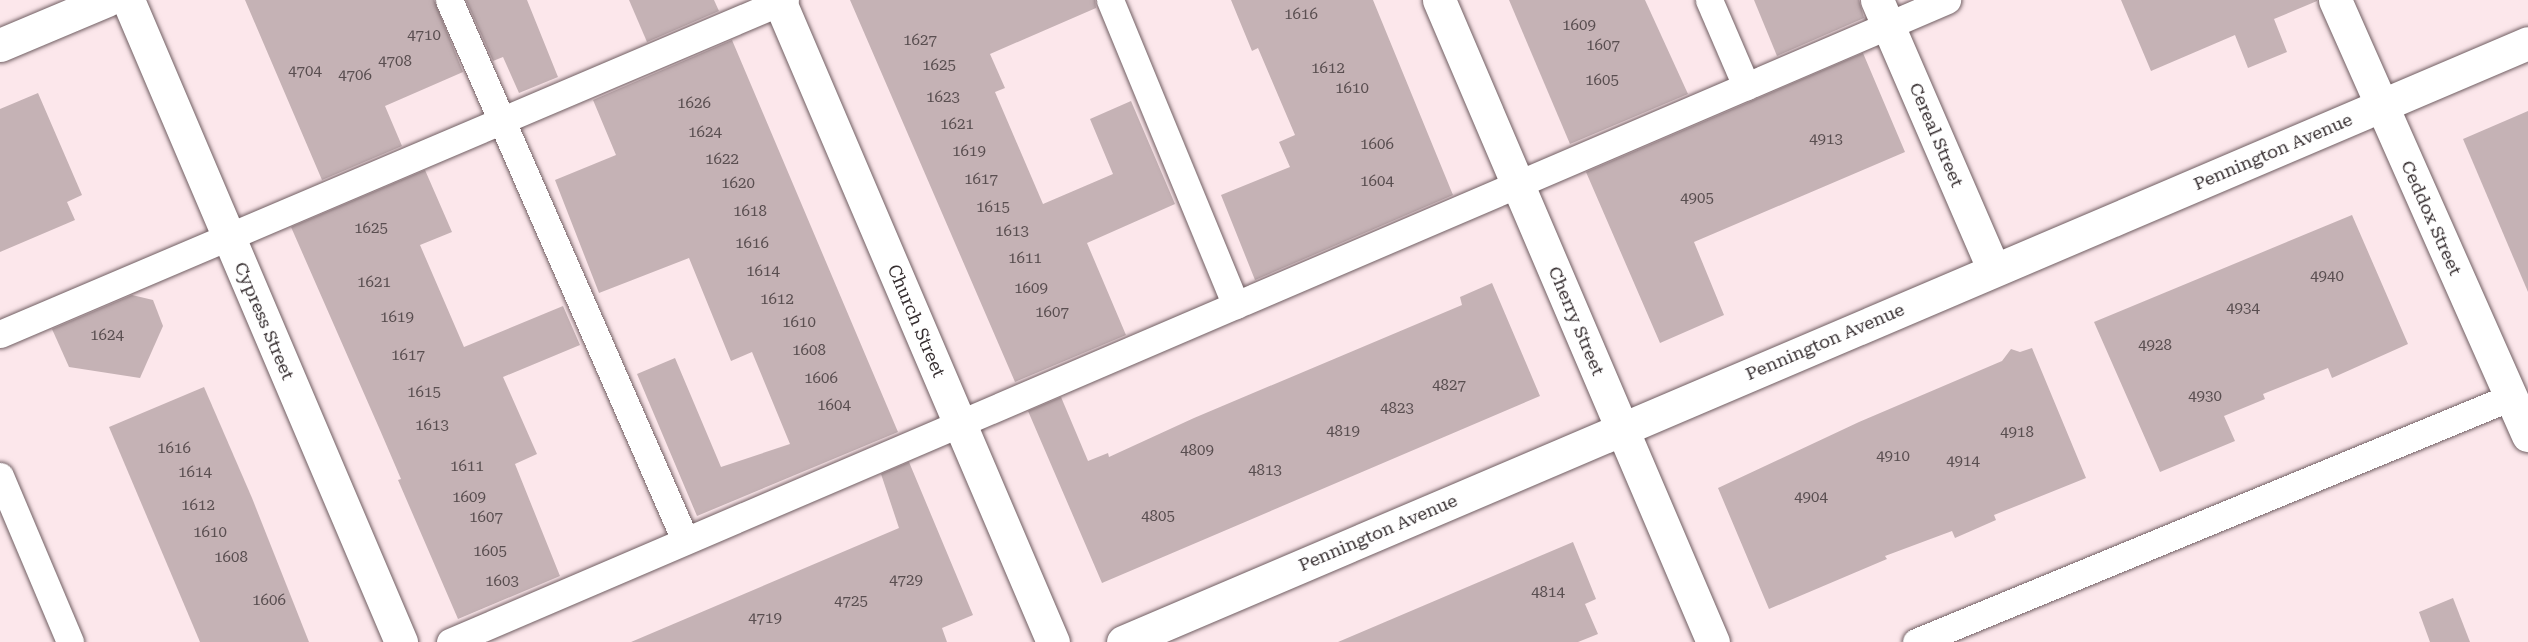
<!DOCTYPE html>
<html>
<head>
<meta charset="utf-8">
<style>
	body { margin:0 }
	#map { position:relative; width:2528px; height:642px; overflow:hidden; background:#fce7eb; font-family:"Roboto Serif",serif }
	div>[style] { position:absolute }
	.building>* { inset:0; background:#c5b2b5 }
	.roads { filter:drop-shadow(0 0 2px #705e62) drop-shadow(0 0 2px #705e62) }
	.service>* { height:27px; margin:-13.5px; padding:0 13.5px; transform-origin:13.5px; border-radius:13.5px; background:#fff }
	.minor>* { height:33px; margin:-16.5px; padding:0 16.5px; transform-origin:16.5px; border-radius:16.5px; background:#fff }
	.secondary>* { height:33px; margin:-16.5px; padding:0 16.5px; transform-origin:16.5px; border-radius:16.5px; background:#fff }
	span { translate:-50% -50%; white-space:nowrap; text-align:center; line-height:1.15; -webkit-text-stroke:6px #fff; paint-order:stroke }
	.number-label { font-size:15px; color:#594e50 }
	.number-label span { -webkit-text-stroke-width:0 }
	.street-label { font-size:18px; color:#352d2f }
</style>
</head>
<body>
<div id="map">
	<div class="building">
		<div style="clip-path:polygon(245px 0,434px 0,463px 72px,385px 106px,402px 146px,322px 180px)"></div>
		<div style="clip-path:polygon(466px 0,527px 0,558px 77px,519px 93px,503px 57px,493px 61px)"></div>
		<div style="clip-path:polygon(629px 0,714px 0,719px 11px,647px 42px)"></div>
		<div style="clip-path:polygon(850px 0,1095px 0,1096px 8px,990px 54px,1005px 88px,995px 92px,1043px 204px,1113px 174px,1090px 119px,1131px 101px,1175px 204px,1087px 243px,1126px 335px,1015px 382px)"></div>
		<div style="clip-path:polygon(1231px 0,1373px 0,1453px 195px,1255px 280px,1221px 195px,1290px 167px,1279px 142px,1295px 135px,1258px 48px,1252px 51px)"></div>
		<div style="clip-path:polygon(1509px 0,1645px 0,1688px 94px,1570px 144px)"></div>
		<div style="clip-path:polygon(1754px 0,1859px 0,1864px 18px,1777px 56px)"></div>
		<div style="clip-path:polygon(2121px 0,2317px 0,2317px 1px,2274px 19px,2287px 52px,2248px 68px,2235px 35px,2151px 71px)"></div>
		<div style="clip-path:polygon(732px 40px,898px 432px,697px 516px,637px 374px,675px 358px,721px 467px,790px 444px,752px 352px,731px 361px,689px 258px,599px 293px,555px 180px,616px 155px,593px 100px)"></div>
		<div style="clip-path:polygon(1863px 53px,1905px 152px,1694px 242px,1724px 315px,1660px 343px,1586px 172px)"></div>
		<div style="clip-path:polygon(38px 93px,82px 195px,67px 202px,75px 220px,0 252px,0 109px)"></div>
		<div style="clip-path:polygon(2528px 111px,2528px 292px,2463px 139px)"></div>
		<div style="clip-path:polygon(425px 170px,452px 232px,420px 245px,464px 347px,563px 306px,580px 345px,503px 377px,537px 454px,515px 464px,560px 576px,458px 619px,398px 480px,401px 479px,380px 430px,291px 227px)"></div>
		<div style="clip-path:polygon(2352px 215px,2408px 344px,2332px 378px,2328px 368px,2263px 394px,2265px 399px,2224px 416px,2235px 441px,2160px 472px,2094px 322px)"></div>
		<div style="clip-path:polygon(1492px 283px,1540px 396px,1102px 583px,1028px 411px,1061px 397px,1088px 461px,1108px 453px,1109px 457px,1194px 418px,1462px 305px,1460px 297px)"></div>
		<div style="clip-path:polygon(132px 295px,153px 300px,163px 326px,140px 378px,69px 367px,52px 329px)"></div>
		<div style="clip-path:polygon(2032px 348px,2086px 478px,1994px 515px,1996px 520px,1955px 538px,1952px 531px,1885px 556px,1887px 559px,1769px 609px,1718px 488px,1859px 422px,2002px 361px,2011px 349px,2020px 352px)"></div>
		<div style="clip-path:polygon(204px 387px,252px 498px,309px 642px,200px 642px,120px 453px,109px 427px)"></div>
		<div style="clip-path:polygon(909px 462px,973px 615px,942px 628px,947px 642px,631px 642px,899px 528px,881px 474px)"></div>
		<div style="clip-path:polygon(1573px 542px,1596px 599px,1585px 604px,1598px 634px,1578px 642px,1338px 642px)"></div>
		<div style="clip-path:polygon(2453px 598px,2470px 642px,2430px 642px,2419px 612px)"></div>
	</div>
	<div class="roads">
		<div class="service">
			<div style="left:449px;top:0;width:589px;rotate:66.39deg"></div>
			<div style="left:1110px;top:0;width:330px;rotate:67.6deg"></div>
			<div style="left:1709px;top:0;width:94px;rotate:66.7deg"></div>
			<div style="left:0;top:334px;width:853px;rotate:-23.05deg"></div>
			<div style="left:0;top:476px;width:180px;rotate:67.1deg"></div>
			<div style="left:450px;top:642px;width:1629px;rotate:-23.21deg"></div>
			<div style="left:1916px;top:642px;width:643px;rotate:-22.38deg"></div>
		</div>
		<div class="minor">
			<div style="left:128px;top:0;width:698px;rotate:66.96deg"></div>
			<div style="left:1439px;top:0;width:698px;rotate:66.89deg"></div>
			<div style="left:1877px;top:0;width:294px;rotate:66.6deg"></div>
			<div style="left:2335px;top:0;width:476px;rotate:66.1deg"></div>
		</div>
		<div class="secondary">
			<div style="left:779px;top:0;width:698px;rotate:66.89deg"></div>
			<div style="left:0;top:45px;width:116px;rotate:-22.8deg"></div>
			<div style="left:1123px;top:642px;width:1527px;rotate:-23.09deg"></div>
		</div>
	</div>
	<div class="number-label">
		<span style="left:1301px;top:15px">1616</span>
		<span style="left:1579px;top:26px">1609</span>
		<span style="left:424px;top:36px">4710</span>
		<span style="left:920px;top:41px">1627</span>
		<span style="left:1603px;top:46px">1607</span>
		<span style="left:395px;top:62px">4708</span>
		<span style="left:939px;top:66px">1625</span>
		<span style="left:1328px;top:69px">1612</span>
		<span style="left:305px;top:72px">4704</span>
		<span style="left:355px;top:76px">4706</span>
		<span style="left:1602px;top:81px">1605</span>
		<span style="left:1352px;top:89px">1610</span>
		<span style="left:943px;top:98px">1623</span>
		<span style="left:694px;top:104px">1626</span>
		<span style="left:957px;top:125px">1621</span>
		<span style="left:705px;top:133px">1624</span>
		<span style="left:1826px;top:140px">4913</span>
		<span style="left:1377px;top:145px">1606</span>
		<span style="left:969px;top:152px">1619</span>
		<span style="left:722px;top:160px">1622</span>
		<span style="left:981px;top:180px">1617</span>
		<span style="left:1377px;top:182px">1604</span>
		<span style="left:738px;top:184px">1620</span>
		<span style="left:1697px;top:199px">4905</span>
		<span style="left:993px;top:208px">1615</span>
		<span style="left:750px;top:212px">1618</span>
		<span style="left:371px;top:229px">1625</span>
		<span style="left:1012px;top:232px">1613</span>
		<span style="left:752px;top:244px">1616</span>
		<span style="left:1025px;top:259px">1611</span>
		<span style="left:763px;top:272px">1614</span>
		<span style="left:2327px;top:277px">4940</span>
		<span style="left:374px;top:283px">1621</span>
		<span style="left:1031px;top:289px">1609</span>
		<span style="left:777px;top:300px">1612</span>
		<span style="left:2243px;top:309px">4934</span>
		<span style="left:1052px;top:313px">1607</span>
		<span style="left:397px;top:318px">1619</span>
		<span style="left:799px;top:323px">1610</span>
		<span style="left:107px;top:336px">1624</span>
		<span style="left:2155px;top:346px">4928</span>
		<span style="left:809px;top:351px">1608</span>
		<span style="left:408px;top:356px">1617</span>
		<span style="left:821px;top:379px">1606</span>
		<span style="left:1449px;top:386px">4827</span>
		<span style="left:424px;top:393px">1615</span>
		<span style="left:2205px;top:397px">4930</span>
		<span style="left:834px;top:406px">1604</span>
		<span style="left:1397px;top:409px">4823</span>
		<span style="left:432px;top:426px">1613</span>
		<span style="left:1343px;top:432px">4819</span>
		<span style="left:2017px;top:433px">4918</span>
		<span style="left:174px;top:449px">1616</span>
		<span style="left:1197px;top:451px">4809</span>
		<span style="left:1893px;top:457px">4910</span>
		<span style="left:1963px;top:462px">4914</span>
		<span style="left:467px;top:467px">1611</span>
		<span style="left:1265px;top:471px">4813</span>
		<span style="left:195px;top:473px">1614</span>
		<span style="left:469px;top:498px">1609</span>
		<span style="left:1811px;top:498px">4904</span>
		<span style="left:198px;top:506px">1612</span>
		<span style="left:1158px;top:517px">4805</span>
		<span style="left:486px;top:518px">1607</span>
		<span style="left:210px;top:533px">1610</span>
		<span style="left:490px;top:552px">1605</span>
		<span style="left:231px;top:558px">1608</span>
		<span style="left:906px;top:581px">4729</span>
		<span style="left:502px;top:582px">1603</span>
		<span style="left:1548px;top:593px">4814</span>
		<span style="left:269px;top:601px">1606</span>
		<span style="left:851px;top:602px">4725</span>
		<span style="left:765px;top:619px">4719</span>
	</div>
	<div class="street-label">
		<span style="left:1936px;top:135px;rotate:67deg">Cereal Street</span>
		<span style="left:2273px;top:152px;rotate:-23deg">Pennington Avenue</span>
		<span style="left:2431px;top:218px;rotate:66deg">Ceddox Street</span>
		<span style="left:264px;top:321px;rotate:67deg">Cypress Street</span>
		<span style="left:916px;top:321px;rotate:67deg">Church Street</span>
		<span style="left:1576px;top:321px;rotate:67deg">Cherry Street</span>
		<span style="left:1825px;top:342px;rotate:-23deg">Pennington Avenue</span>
		<span style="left:1378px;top:533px;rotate:-23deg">Pennington Avenue</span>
	</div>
</div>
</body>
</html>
